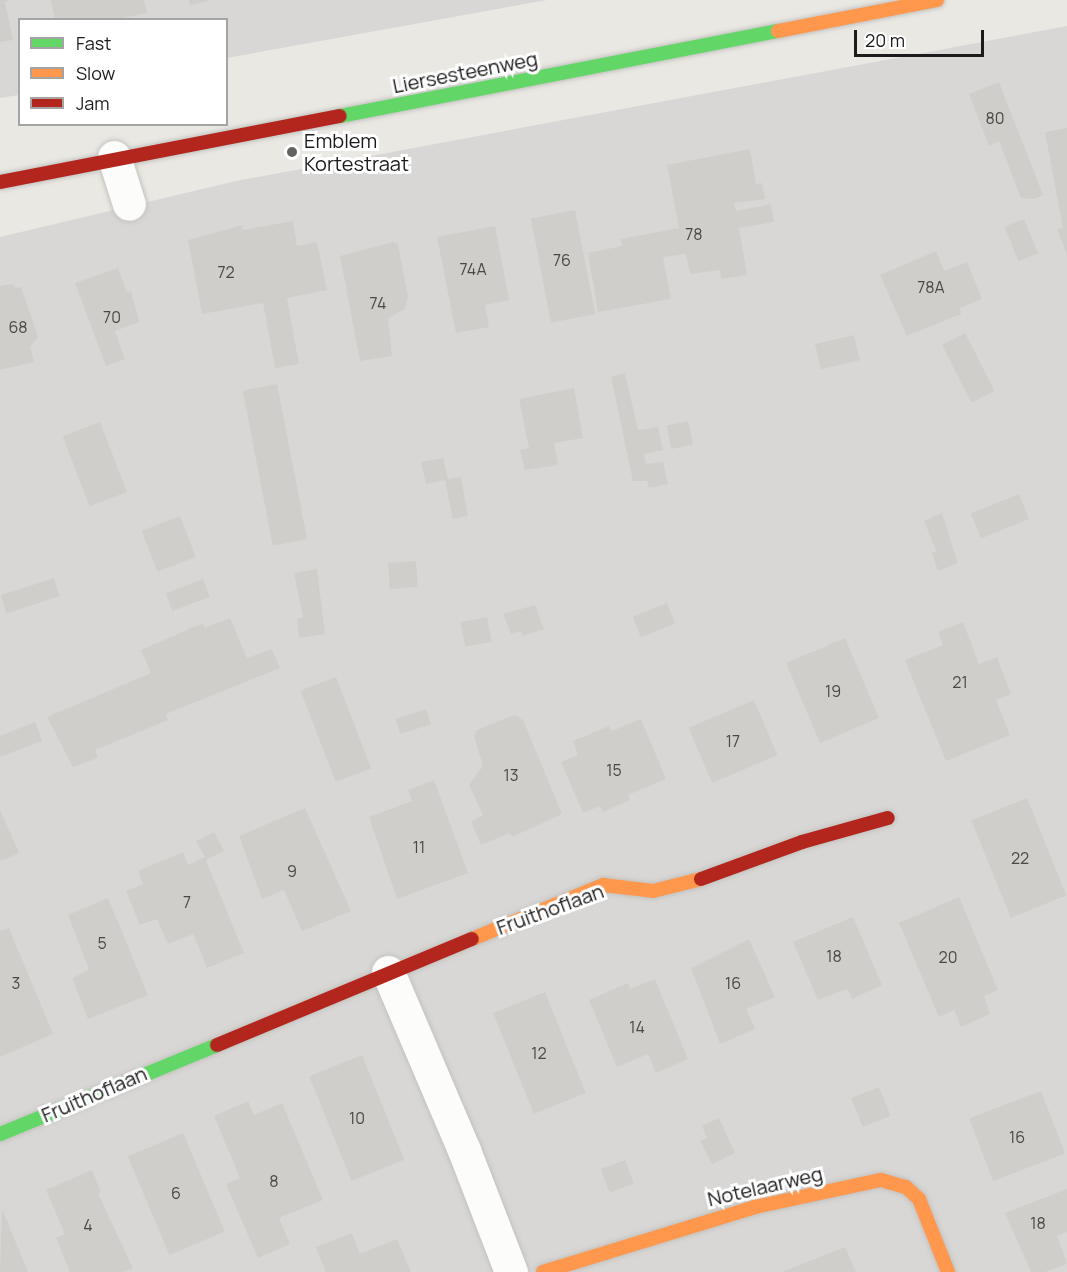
<!DOCTYPE html>
<html>
<head>
<meta charset="utf-8">
<style>
	body { margin:0 }
	#map { position:relative; width:1067px; height:1272px; overflow:hidden; background:#eae8e3; font-family:Manrope,sans-serif }
	div>[style] { position:absolute }
	.residential>* { inset:0; background:#d9d7d5 }
	.building>* { inset:0; background:#d0ceca; transform-origin:0 0 }
	.roads { filter:drop-shadow(0 0 2px #c2c2bf) drop-shadow(0 0 2px #c2c2bf) }
	.street>* { height:33px; margin:-16.5px; padding:0 16.5px; transform-origin:16.5px; border-radius:16.5px; background:#fcfcfb }
	.fast>* { height:14px; margin:-7px; padding:0 7px; transform-origin:7px; border-radius:7px; background:#63d668 }
	.slow>* { height:14px; margin:-7px; padding:0 7px; transform-origin:7px; border-radius:7px; background:#ff974d }
	.jam>* { height:14px; margin:-7px; padding:0 7px; transform-origin:7px; border-radius:7px; background:#b3261e }
	.dots>* { width:16px; height:16px; translate:-50% -50%; box-sizing:border-box; border:3px solid #fff; border-radius:50% }
	span { translate:-50% -50%; white-space:nowrap; text-align:center; line-height:1.15; -webkit-text-stroke:6px #fff; paint-order:stroke }
	.number-label { font-size:16px; color:#484847 }
	.number-label span { -webkit-text-stroke-width:0 }
	.street-label { font-size:20px; color:#1b1b1b }
	.poi-label { font-size:20px; color:#1b1b1b }
	.left { translate:0 -50%; text-align:left }
	.legend { position:absolute; left:18px; top:18px; width:210px; height:108px; box-sizing:border-box; background:#fff; border:2px solid #a4a4a4; margin:0; padding:8px 10px; list-style:none; font-size:18px; color:#1b1b1b }
	.legend li { display:flex; align-items:center; gap:12px; height:30px }
	.legend b { width:30px; border:2px solid #a4a4a4 }
	.scale { position:absolute; left:854px; top:30px; width:130px; height:27px; box-sizing:border-box; border:3px solid #1b1b1b; border-top:0; padding-left:8px; font-size:18px; line-height:21px; white-space:nowrap; color:#1b1b1b; -webkit-text-stroke:4px #fff; paint-order:stroke }
</style>
</head>
<body>
<div id="map">
	<div class="residential">
		<div style="clip-path:polygon(0 0,547px 0,227px 58px,226px 20px,20px 20px,19px 95px,0 98px)"></div>
		<div style="clip-path:polygon(1067px 26px,1067px 1272px,0 1272px,0 237px,236px 181px)"></div>
	</div>
	<div class="building">
		<div style="clip-path:polygon(0 0,10px 0,5px 2px,13px 40px,0 42px)"></div>
		<div style="clip-path:polygon(51px 0,144px 0,147px 13px,113px 20px,55px 20px)"></div>
		<div style="clip-path:polygon(189px 0,209px 0,209px 1px,190px 5px)"></div>
		<div style="clip-path:polygon(999px 82px,1043px 195px,1034px 199px,1021px 198px,999px 141px,989px 146px,969px 94px)"></div>
		<div style="clip-path:polygon(1067px 128px,1067px 255px,1057px 229px,1063px 228px,1045px 132px)"></div>
		<div style="clip-path:polygon(750px 149px,756px 184px,762px 183px,765px 199px,734px 203px,736px 211px,771px 204px,774px 222px,739px 228px,747px 275px,721px 279px,720px 270px,690px 274px,686px 254px,663px 257px,671px 299px,598px 312px,588px 253px,622px 246px,621px 239px,679px 228px,667px 165px)"></div>
		<div style="left:575px;top:210px;width:106px;height:45px;rotate:79deg"></div>
		<div style="left:1024px;top:219px;width:37px;height:21px;rotate:68deg"></div>
		<div style="clip-path:polygon(293px 221px,297px 246px,317px 242px,327px 290px,287px 298px,299px 364px,275px 368px,263px 303px,202px 314px,188px 240px,243px 225px,243px 230px)"></div>
		<div style="clip-path:polygon(495px 226px,509px 300px,485px 305px,489px 327px,456px 333px,437px 237px)"></div>
		<div style="clip-path:polygon(393px 242px,398px 244px,408px 297px,405px 309px,388px 318px,392px 356px,360px 361px,340px 256px)"></div>
		<div style="clip-path:polygon(936px 251px,944px 271px,967px 262px,982px 299px,960px 308px,961px 314px,907px 336px,880px 275px)"></div>
		<div style="clip-path:polygon(118px 268px,127px 292px,131px 291px,139px 322px,115px 331px,125px 359px,106px 366px,75px 283px)"></div>
		<div style="clip-path:polygon(12px 284px,16px 288px,21px 287px,38px 337px,30px 347px,34px 362px,0 370px,0 286px)"></div>
		<div style="left:965px;top:333px;width:65px;height:26px;rotate:63deg"></div>
		<div style="left:854px;top:335px;width:26px;height:40px;rotate:77deg"></div>
		<div style="clip-path:polygon(625px 373px,638px 430px,658px 427px,663px 450px,644px 454px,646px 464px,663px 462px,668px 484px,649px 488px,647px 481px,633px 481px,611px 377px)"></div>
		<div style="left:277px;top:384px;width:158px;height:35px;rotate:79deg"></div>
		<div style="clip-path:polygon(574px 388px,583px 438px,554px 443px,558px 465px,525px 470px,520px 450px,529px 448px,519px 399px)"></div>
		<div style="left:688px;top:421px;width:24px;height:22px;rotate:78deg"></div>
		<div style="left:100px;top:422px;width:75px;height:40px;rotate:69deg"></div>
		<div style="clip-path:polygon(443px 458px,448px 479px,461px 477px,468px 516px,453px 519px,445px 480px,426px 484px,421px 462px)"></div>
		<div style="left:1019px;top:494px;width:27px;height:52px;rotate:68deg"></div>
		<div style="clip-path:polygon(942px 513px,958px 563px,938px 571px,932px 553px,936px 551px,924px 521px)"></div>
		<div style="left:180px;top:516px;width:44px;height:41px;rotate:69deg"></div>
		<div style="left:416px;top:561px;width:26px;height:28px;rotate:86deg"></div>
		<div style="clip-path:polygon(317px 569px,325px 634px,299px 638px,297px 619px,303px 617px,294px 573px)"></div>
		<div style="left:54px;top:578px;width:19px;height:56px;rotate:72deg"></div>
		<div style="left:203px;top:579px;width:19px;height:40px;rotate:69deg"></div>
		<div style="left:667px;top:603px;width:22px;height:37px;rotate:68deg"></div>
		<div style="clip-path:polygon(535px 605px,544px 629px,523px 636px,521px 631px,511px 634px,503px 614px)"></div>
		<div style="left:487px;top:617px;width:25px;height:27px;rotate:79deg"></div>
		<div style="clip-path:polygon(230px 618px,247px 658px,272px 649px,280px 668px,166px 714px,168px 720px,95px 750px,98px 758px,73px 767px,47px 717px,151px 673px,141px 650px,203px 623px,205px 628px)"></div>
		<div style="clip-path:polygon(963px 622px,979px 664px,997px 657px,1011px 694px,996px 700px,1010px 735px,946px 761px,905px 660px,943px 645px,938px 632px)"></div>
		<div style="left:845px;top:638px;width:87px;height:64px;rotate:67deg"></div>
		<div style="left:336px;top:677px;width:98px;height:38px;rotate:69deg"></div>
		<div style="left:754px;top:700px;width:60px;height:71px;rotate:67deg"></div>
		<div style="left:426px;top:709px;width:16px;height:32px;rotate:72deg"></div>
		<div style="clip-path:polygon(514px 715px,523px 720px,562px 814px,512px 837px,510px 833px,481px 845px,471px 822px,483px 815px,469px 785px,483px 766px,474px 736px,477px 730px)"></div>
		<div style="clip-path:polygon(641px 719px,666px 779px,628px 795px,630px 800px,603px 812px,600px 806px,583px 813px,561px 762px,578px 755px,573px 741px,609px 726px,612px 731px)"></div>
		<div style="clip-path:polygon(35px 722px,42px 741px,0 757px,0 736px)"></div>
		<div style="clip-path:polygon(434px 780px,468px 873px,397px 899px,369px 817px,412px 801px,408px 790px)"></div>
		<div style="left:1027px;top:798px;width:105px;height:60px;rotate:68deg"></div>
		<div style="clip-path:polygon(305px 808px,351px 911px,302px 931px,284px 890px,262px 899px,239px 836px)"></div>
		<div style="clip-path:polygon(0 810px,19px 853px,1px 861px,0 860px)"></div>
		<div style="clip-path:polygon(214px 832px,224px 851px,206px 860px,244px 953px,207px 968px,193px 934px,168px 944px,157px 919px,140px 925px,126px 891px,143px 884px,138px 871px,183px 852px,188px 865px,205px 857px,196px 841px)"></div>
		<div style="clip-path:polygon(959px 897px,998px 990px,984px 996px,990px 1014px,961px 1027px,954px 1010px,939px 1017px,899px 923px)"></div>
		<div style="clip-path:polygon(108px 898px,148px 995px,88px 1019px,72px 978px,89px 970px,68px 915px)"></div>
		<div style="clip-path:polygon(853px 917px,882px 985px,852px 999px,847px 989px,818px 1000px,793px 942px)"></div>
		<div style="clip-path:polygon(9px 928px,53px 1034px,0 1057px,0 931px)"></div>
		<div style="clip-path:polygon(749px 939px,775px 997px,746px 1009px,755px 1029px,720px 1044px,691px 968px)"></div>
		<div style="clip-path:polygon(655px 979px,688px 1059px,656px 1073px,648px 1054px,617px 1067px,589px 1000px,628px 983px,630px 989px)"></div>
		<div style="left:545px;top:992px;width:109px;height:56px;rotate:68deg"></div>
		<div style="left:362px;top:1055px;width:113px;height:57px;rotate:68deg"></div>
		<div style="left:879px;top:1087px;width:31px;height:30px;rotate:68deg"></div>
		<div style="left:1041px;top:1091px;width:67px;height:77px;rotate:69deg"></div>
		<div style="clip-path:polygon(248px 1101px,254px 1115px,282px 1103px,323px 1200px,279px 1218px,290px 1244px,258px 1258px,226px 1184px,240px 1178px,214px 1116px)"></div>
		<div style="clip-path:polygon(719px 1118px,735px 1153px,712px 1164px,700px 1141px,707px 1138px,702px 1126px)"></div>
		<div style="left:183px;top:1133px;width:107px;height:60px;rotate:67deg"></div>
		<div style="left:625px;top:1160px;width:25px;height:26px;rotate:69deg"></div>
		<div style="clip-path:polygon(92px 1170px,101px 1192px,98px 1194px,133px 1268px,123px 1272px,70px 1272px,56px 1238px,65px 1234px,46px 1190px)"></div>
		<div style="clip-path:polygon(1067px 1189px,1067px 1232px,1057px 1236px,1067px 1264px,1045px 1272px,1031px 1272px,1005px 1213px)"></div>
		<div style="clip-path:polygon(2px 1209px,28px 1272px,0 1272px)"></div>
		<div style="clip-path:polygon(352px 1233px,360px 1254px,397px 1239px,411px 1272px,326px 1272px,316px 1247px)"></div>
		<div style="clip-path:polygon(845px 1247px,856px 1272px,782px 1272px)"></div>
	</div>
	<div class="roads">
		<div class="street">
			<div style="left:114px;top:157px;width:49px;rotate:72.3deg"></div>
			<div style="left:388px;top:972px;width:194px;rotate:66.9deg"></div>
			<div style="left:464px;top:1150px;width:131px;rotate:68.9deg"></div>
		</div>
		<div class="fast">
			<div style="left:340px;top:116px;width:446px;rotate:-11deg"></div>
			<div style="left:0;top:1134px;width:235px;rotate:-22.3deg"></div>
		</div>
		<div class="slow">
			<div style="left:778px;top:31px;width:162px;rotate:-11deg"></div>
			<div style="left:472px;top:939px;width:142px;rotate:-22.4deg"></div>
			<div style="left:603px;top:885px;width:50px;rotate:6.8deg"></div>
			<div style="left:653px;top:891px;width:49px;rotate:-14deg"></div>
			<div style="left:543px;top:1272px;width:222px;rotate:-17deg"></div>
			<div style="left:755px;top:1207px;width:129px;rotate:-12.1deg"></div>
			<div style="left:881px;top:1180px;width:26px;rotate:16deg"></div>
			<div style="left:906px;top:1187px;width:18px;rotate:43deg"></div>
			<div style="left:919px;top:1199px;width:79px;rotate:68.3deg"></div>
		</div>
		<div class="jam">
			<div style="left:0;top:182px;width:346px;rotate:-11deg"></div>
			<div style="left:701px;top:879px;width:108px;rotate:-20.1deg"></div>
			<div style="left:802px;top:842px;width:89px;rotate:-15.6deg"></div>
			<div style="left:217px;top:1045px;width:276px;rotate:-22.6deg"></div>
		</div>
	</div>
	<div class="dots">
		<div style="left:292px;top:152px;background:#636361"></div>
	</div>
	<div class="number-label">
		<span style="left:995px;top:118px">80</span>
		<span style="left:694px;top:234px">78</span>
		<span style="left:562px;top:260px">76</span>
		<span style="left:473px;top:269px">74A</span>
		<span style="left:226px;top:272px">72</span>
		<span style="left:931px;top:287px">78A</span>
		<span style="left:378px;top:303px">74</span>
		<span style="left:112px;top:317px">70</span>
		<span style="left:18px;top:327px">68</span>
		<span style="left:960px;top:682px">21</span>
		<span style="left:833px;top:691px">19</span>
		<span style="left:733px;top:741px">17</span>
		<span style="left:614px;top:770px">15</span>
		<span style="left:511px;top:775px">13</span>
		<span style="left:419px;top:847px">11</span>
		<span style="left:1020px;top:858px">22</span>
		<span style="left:292px;top:871px">9</span>
		<span style="left:187px;top:902px">7</span>
		<span style="left:102px;top:943px">5</span>
		<span style="left:834px;top:956px">18</span>
		<span style="left:948px;top:957px">20</span>
		<span style="left:16px;top:983px">3</span>
		<span style="left:733px;top:983px">16</span>
		<span style="left:637px;top:1027px">14</span>
		<span style="left:539px;top:1053px">12</span>
		<span style="left:357px;top:1118px">10</span>
		<span style="left:1017px;top:1137px">16</span>
		<span style="left:274px;top:1181px">8</span>
		<span style="left:176px;top:1193px">6</span>
		<span style="left:1038px;top:1223px">18</span>
		<span style="left:88px;top:1225px">4</span>
	</div>
	<div class="street-label">
		<span style="left:465px;top:72px;rotate:-11deg">Liersesteenweg</span>
		<span style="left:550px;top:909px;rotate:-20deg">Fruithoflaan</span>
		<span style="left:94px;top:1094px;rotate:-23deg">Fruithoflaan</span>
		<span style="left:765px;top:1186px;rotate:-13deg">Notelaarweg</span>
	</div>
	<div class="poi-label">
		<span class="left" style="left:304px;top:152px">Emblem<br>Kortestraat</span>
	</div>
	<ul class="legend">
	<li><b style="height:8px;background:#63d668"></b>Fast</li>
	<li><b style="height:8px;background:#ff974d"></b>Slow</li>
	<li><b style="height:8px;background:#b3261e"></b>Jam</li>
	</ul>
	<div class="scale">20 m</div>
</div>
</body>
</html>
